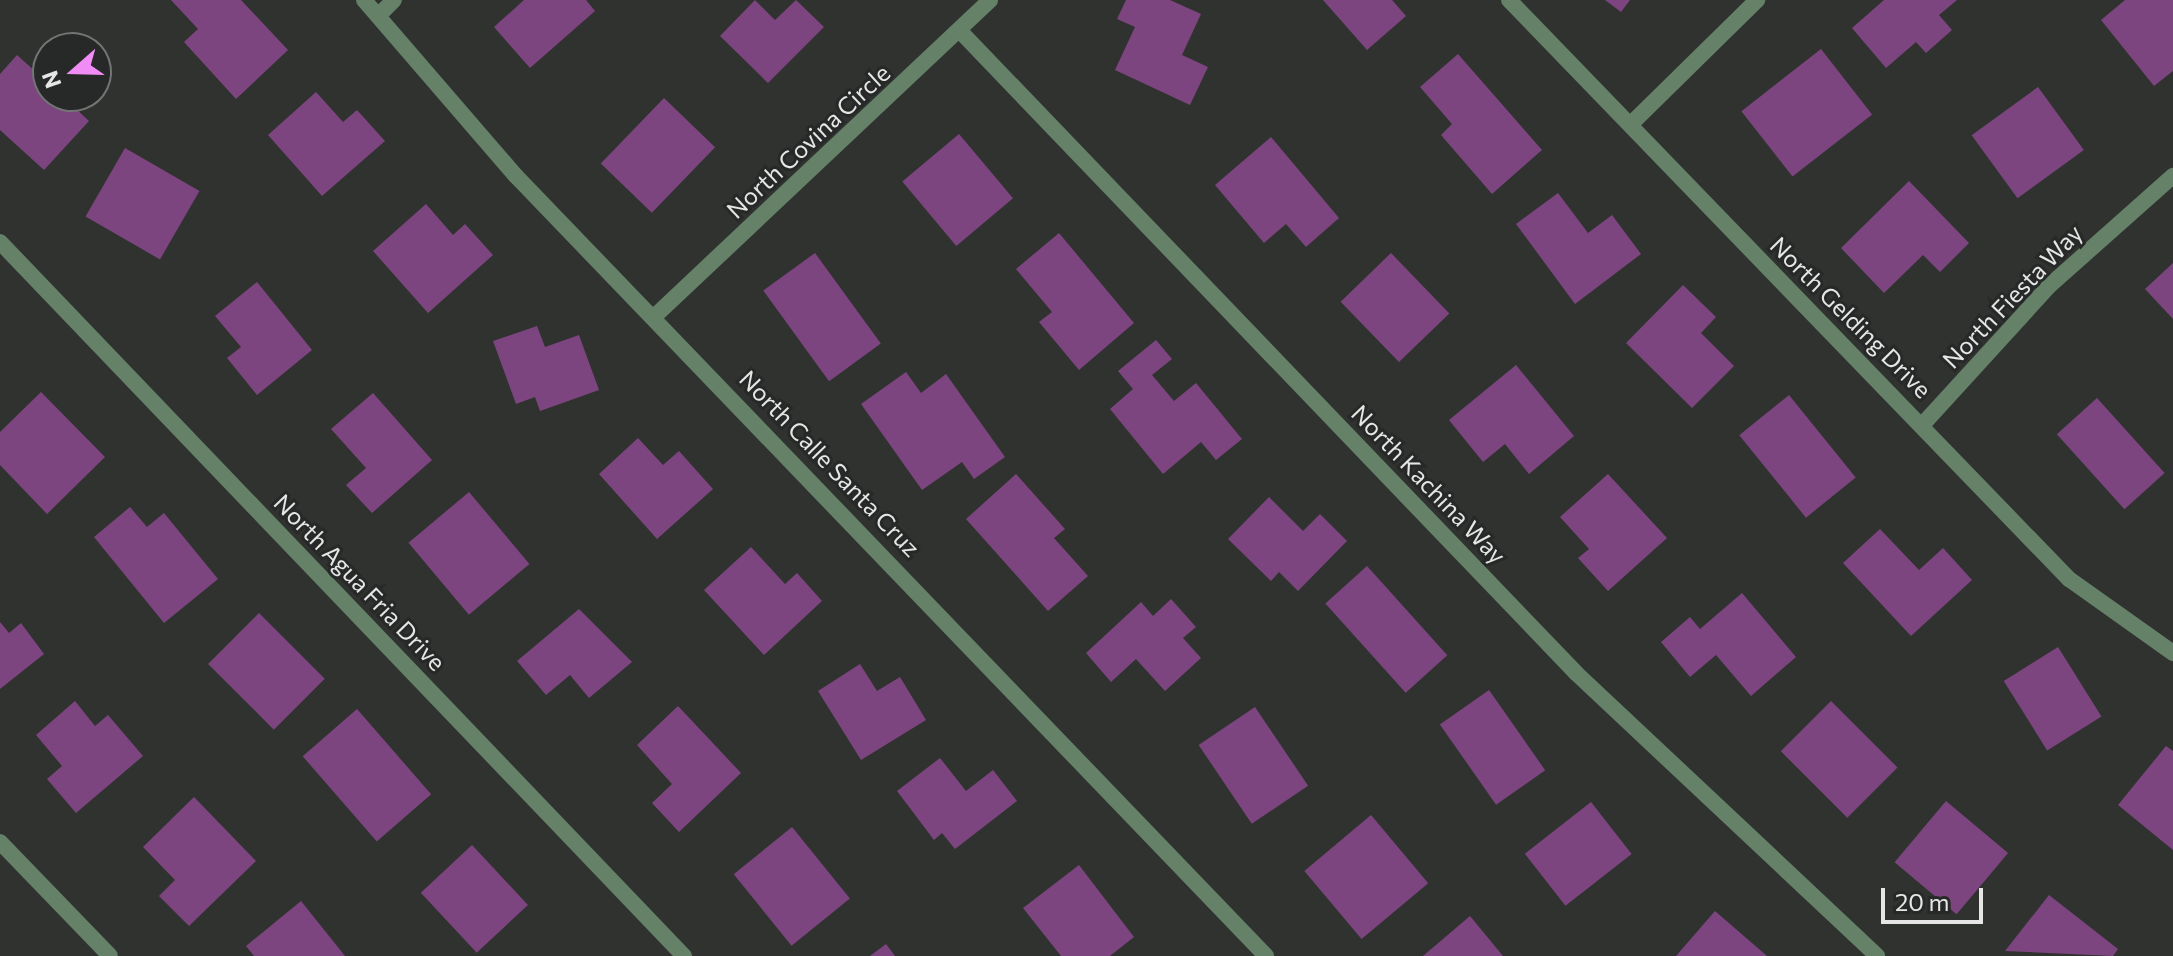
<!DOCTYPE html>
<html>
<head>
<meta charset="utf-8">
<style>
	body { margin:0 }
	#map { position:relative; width:2173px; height:956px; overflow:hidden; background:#303230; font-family:Commissioner,sans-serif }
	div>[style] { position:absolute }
	.building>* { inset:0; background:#7d457f; transform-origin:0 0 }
	.minor>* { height:16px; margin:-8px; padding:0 8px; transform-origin:8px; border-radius:8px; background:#658269 }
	span { translate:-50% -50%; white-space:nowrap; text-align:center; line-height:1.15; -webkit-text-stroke:6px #262927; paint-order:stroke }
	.street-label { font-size:24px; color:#e5e6e5 }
	.north { position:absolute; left:32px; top:32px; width:80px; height:80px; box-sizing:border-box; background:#262927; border:2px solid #727573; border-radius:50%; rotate:250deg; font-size:22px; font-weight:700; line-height:32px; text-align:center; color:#e5e6e5 }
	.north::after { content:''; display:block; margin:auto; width:28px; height:36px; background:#f18bf5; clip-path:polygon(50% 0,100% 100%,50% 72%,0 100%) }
	.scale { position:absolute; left:1881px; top:888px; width:102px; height:36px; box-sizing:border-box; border:4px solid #e5e6e5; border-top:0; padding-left:10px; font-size:24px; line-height:28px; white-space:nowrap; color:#e5e6e5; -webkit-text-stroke:6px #262927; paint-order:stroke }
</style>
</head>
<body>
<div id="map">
	<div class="building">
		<div style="clip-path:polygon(171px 0,241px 0,288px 50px,236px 99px,184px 42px,198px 29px)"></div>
		<div style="clip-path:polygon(524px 0,586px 0,595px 11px,530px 68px,494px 27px)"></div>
		<div style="clip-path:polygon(755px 0,775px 20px,796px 0,824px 27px,768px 83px,720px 36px)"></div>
		<div style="clip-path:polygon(1126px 0,1170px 0,1201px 14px,1182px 55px,1208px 67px,1190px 105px,1115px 70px,1135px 27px,1117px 19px)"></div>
		<div style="clip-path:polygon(1323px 0,1392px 0,1406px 16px,1367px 50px)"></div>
		<div style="clip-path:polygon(1605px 0,1630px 0,1621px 12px)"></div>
		<div style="clip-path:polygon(1884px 0,1957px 0,1939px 15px,1952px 30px,1926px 53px,1916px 42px,1886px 68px,1852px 28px)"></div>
		<div style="clip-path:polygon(2125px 0,2173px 0,2173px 71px,2154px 86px,2101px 20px)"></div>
		<div style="left:1821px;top:49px;width:83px;height:101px;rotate:52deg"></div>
		<div style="clip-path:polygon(1458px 54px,1542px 150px,1492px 194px,1441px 135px,1452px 124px,1420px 87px)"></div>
		<div style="clip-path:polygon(17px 55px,48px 83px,48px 96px,62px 96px,89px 121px,44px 170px,0 130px,0 74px)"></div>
		<div style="left:2038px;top:87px;width:78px;height:82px;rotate:54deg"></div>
		<div style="clip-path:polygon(316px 92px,343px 122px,357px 110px,385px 141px,322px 196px,268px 135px)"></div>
		<div style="left:664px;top:98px;width:71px;height:91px;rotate:44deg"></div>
		<div style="left:959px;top:134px;width:84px;height:74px;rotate:50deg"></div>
		<div style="clip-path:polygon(1271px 137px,1339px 218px,1306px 247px,1286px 224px,1264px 243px,1215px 185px)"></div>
		<div style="left:125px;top:148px;width:86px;height:79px;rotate:30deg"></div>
		<div style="clip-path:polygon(1909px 181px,1969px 243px,1940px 272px,1923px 255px,1884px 293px,1841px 248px)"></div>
		<div style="clip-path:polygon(1558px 193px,1588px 233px,1612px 215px,1641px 254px,1575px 304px,1516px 224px)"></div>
		<div style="clip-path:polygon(426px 204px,453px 235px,465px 224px,493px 255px,428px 313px,373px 251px)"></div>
		<div style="clip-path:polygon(1059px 233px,1134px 323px,1079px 370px,1039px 322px,1052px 312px,1016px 269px)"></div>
		<div style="left:815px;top:253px;width:112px;height:64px;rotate:54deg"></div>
		<div style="left:1391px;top:253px;width:84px;height:70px;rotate:46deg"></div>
		<div style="clip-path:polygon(2173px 263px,2173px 319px,2145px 289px)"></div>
		<div style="clip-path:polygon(257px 282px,312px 350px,257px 395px,227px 358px,241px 347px,215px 316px)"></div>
		<div style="clip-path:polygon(1683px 285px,1716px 317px,1701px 333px,1734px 366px,1692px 408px,1626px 343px)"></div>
		<div style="clip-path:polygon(537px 326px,545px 347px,579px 335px,599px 390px,540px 411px,535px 397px,516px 404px,493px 341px)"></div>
		<div style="clip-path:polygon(1156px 340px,1172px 359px,1152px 375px,1174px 401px,1196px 383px,1242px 439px,1216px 460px,1201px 442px,1163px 474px,1110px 409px,1133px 389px,1118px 371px)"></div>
		<div style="clip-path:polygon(1516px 365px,1574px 436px,1529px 474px,1505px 444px,1483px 462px,1449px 420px)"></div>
		<div style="clip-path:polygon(906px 372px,921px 393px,946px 374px,1005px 457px,974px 479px,962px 462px,922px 490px,861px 404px)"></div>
		<div style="clip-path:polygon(41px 392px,105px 457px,47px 514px,0 465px,0 432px)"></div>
		<div style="clip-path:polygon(373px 393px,432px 460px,372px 513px,346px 485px,366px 468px,331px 429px)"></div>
		<div style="left:1789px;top:395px;width:106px;height:64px;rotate:51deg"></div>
		<div style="left:2097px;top:398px;width:101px;height:54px;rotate:48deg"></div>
		<div style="clip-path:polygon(638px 438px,663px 465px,679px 451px,713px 489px,657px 539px,599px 474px)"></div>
		<div style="clip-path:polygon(1016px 474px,1065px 529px,1054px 538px,1088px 576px,1048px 611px,966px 519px)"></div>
		<div style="clip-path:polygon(1608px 474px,1667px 538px,1608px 591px,1578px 558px,1589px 549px,1560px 517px)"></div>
		<div style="left:469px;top:492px;width:94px;height:79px;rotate:50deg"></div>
		<div style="clip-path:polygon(1269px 497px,1303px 531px,1320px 514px,1347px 541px,1298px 591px,1279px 572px,1271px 581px,1228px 539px)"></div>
		<div style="clip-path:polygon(130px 507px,147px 527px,164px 513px,218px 579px,164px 623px,94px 537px)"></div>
		<div style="clip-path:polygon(1880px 529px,1919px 570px,1943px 548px,1972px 580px,1911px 636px,1843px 563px)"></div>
		<div style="clip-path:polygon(751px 547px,785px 584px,797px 573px,822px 601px,764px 655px,704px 590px)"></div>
		<div style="left:1367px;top:566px;width:120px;height:56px;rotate:48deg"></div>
		<div style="clip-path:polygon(1742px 593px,1796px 657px,1751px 696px,1716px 655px,1690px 677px,1661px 642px,1690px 617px,1700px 629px)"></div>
		<div style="clip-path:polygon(1171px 599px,1196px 627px,1183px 638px,1201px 658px,1165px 691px,1136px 659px,1111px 682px,1086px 653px,1141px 602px,1153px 616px)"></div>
		<div style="clip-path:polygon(579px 609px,632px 662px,589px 698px,570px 675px,546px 695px,517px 661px)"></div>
		<div style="left:259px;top:613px;width:93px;height:72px;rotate:45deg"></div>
		<div style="clip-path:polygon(0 622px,9px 633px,21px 623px,44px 654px,0 689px)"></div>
		<div style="left:2058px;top:647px;width:82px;height:64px;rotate:58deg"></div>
		<div style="clip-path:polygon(860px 664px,877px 691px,900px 677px,926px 720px,861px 760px,818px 691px)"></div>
		<div style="left:1489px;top:690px;width:98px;height:60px;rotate:55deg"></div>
		<div style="clip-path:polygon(75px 701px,95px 726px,108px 715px,143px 756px,76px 813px,47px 779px,62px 766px,36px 735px)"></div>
		<div style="left:1831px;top:701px;width:94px;height:71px;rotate:45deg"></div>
		<div style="clip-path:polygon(678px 706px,741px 773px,679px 832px,652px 803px,672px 784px,637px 745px)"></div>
		<div style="left:1255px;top:707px;width:95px;height:68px;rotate:56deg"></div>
		<div style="left:357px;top:709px;width:113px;height:72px;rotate:49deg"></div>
		<div style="clip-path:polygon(2166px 746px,2173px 751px,2173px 850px,2118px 805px)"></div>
		<div style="clip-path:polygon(940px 758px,966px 791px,993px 770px,1017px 801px,955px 849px,942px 833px,934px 840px,897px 791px)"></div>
		<div style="clip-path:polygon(194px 797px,256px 861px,189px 926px,159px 896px,175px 880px,143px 847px)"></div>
		<div style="left:1946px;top:801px;width:81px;height:80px;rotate:40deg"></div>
		<div style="left:1591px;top:802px;width:66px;height:84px;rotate:52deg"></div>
		<div style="left:1371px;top:815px;width:89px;height:87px;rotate:50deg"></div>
		<div style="left:792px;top:827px;width:92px;height:75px;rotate:51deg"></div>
		<div style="left:472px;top:845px;width:82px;height:70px;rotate:47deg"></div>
		<div style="clip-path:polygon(1079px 865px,1134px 937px,1110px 956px,1061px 956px,1023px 908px)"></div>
		<div style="clip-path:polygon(2049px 895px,2118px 949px,2113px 956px,2005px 951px)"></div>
		<div style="clip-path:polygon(301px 901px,345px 956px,254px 956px,246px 946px)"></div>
		<div style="clip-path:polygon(1715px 911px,1767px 956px,1676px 956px)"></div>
		<div style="clip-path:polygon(1470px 916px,1503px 956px,1423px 956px)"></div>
		<div style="clip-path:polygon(886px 944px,895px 956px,870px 956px)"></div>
	</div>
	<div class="minor">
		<div style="left:364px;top:0;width:233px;rotate:49.2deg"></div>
		<div style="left:516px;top:176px;width:1082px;rotate:46.12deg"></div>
		<div style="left:1509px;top:0;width:806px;rotate:45.96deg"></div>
		<div style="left:2069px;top:579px;width:128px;rotate:35.4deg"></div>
		<div style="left:379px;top:15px;width:21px;rotate:-45deg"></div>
		<div style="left:960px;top:31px;width:890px;rotate:46.18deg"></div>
		<div style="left:1576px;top:673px;width:413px;rotate:43.2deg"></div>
		<div style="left:1634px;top:121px;width:173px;rotate:-44.5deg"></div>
		<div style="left:0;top:242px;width:989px;rotate:46.23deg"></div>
		<div style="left:656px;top:315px;width:459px;rotate:-43.3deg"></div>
		<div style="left:1924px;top:423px;width:185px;rotate:-47.6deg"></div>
		<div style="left:2049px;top:286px;width:166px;rotate:-41.6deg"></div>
		<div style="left:0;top:842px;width:158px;rotate:46deg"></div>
	</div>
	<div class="street-label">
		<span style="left:808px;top:141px;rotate:-43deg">North Covina Circle</span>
		<span style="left:2012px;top:296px;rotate:-46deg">North Fiesta Way</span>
		<span style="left:1851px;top:317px;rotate:45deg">North Gelding Drive</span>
		<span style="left:830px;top:463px;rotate:46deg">North Calle Santa Cruz</span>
		<span style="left:1429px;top:484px;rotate:46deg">North Kachina Way</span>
		<span style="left:360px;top:582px;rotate:46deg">North Agua Fria Drive</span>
	</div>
	<div class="north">N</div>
	<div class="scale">20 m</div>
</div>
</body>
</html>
